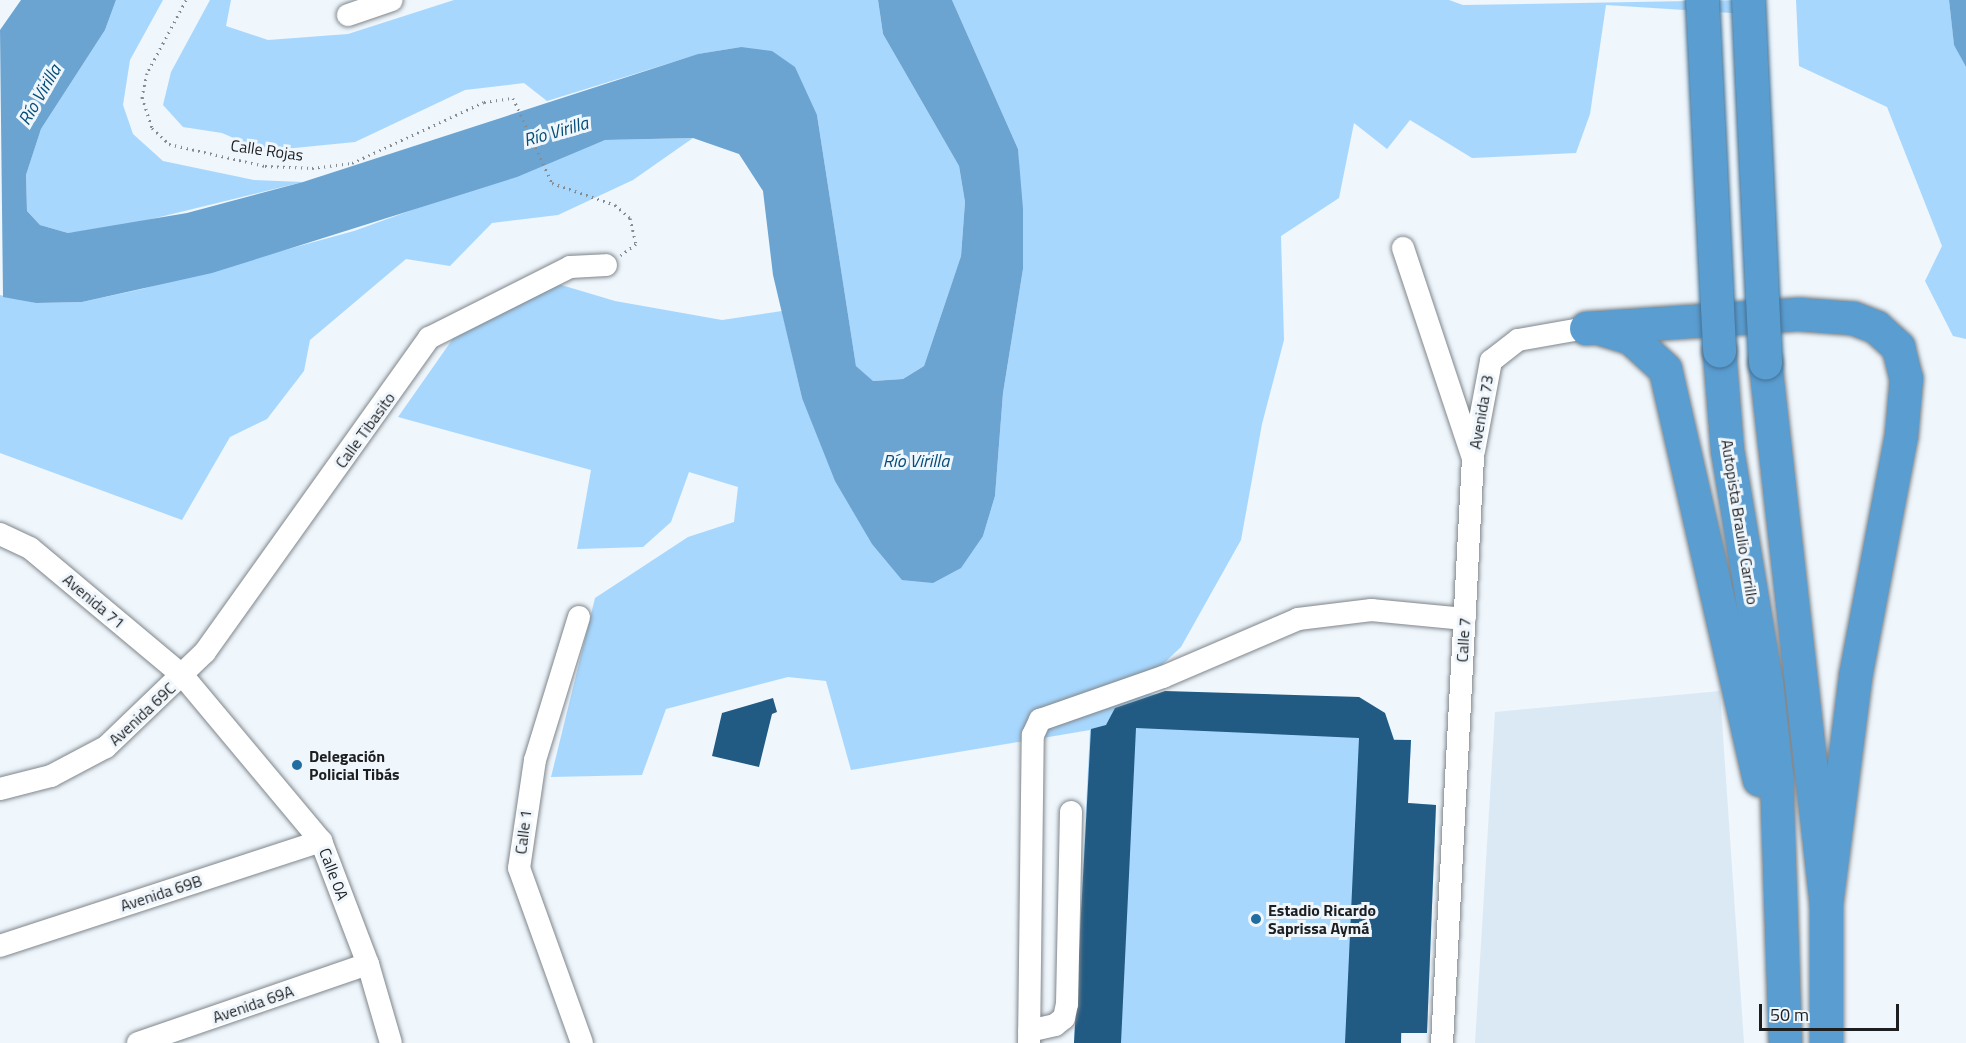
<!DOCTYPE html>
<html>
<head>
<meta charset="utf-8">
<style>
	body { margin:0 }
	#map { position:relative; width:1966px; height:1043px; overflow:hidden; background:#eff6fc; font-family:"Titillium Web",sans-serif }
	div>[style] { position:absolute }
	.built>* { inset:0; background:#dbe9f4 }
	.green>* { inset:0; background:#a8d7fe }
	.water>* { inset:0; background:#6ba4d1 }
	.building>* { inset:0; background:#215a83 }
	.path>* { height:3px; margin-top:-1.5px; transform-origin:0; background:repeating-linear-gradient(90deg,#878c90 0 1.5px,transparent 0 6px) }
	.roads { filter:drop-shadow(0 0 2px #7f868b) drop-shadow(0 0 2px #7f868b) }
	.minor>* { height:22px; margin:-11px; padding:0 11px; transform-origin:11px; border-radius:11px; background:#fff }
	.highway>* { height:33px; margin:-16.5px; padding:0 16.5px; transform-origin:16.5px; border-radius:16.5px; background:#5a9dd1 }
	.bridges { filter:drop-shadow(0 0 2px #447193) drop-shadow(0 0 2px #447193) }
	.highway-bridge>* { height:33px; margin:-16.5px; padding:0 16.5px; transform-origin:16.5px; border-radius:16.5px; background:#5a9dd1 }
	.dots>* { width:16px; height:16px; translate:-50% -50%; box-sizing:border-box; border:3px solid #eff6fc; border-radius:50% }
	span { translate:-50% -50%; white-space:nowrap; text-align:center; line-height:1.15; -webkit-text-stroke:6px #eff6fc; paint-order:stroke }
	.street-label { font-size:16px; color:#1c1e20 }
	.poi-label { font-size:16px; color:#1c1e20; font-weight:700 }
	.left { translate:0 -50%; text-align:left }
	.water-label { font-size:18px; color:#064d78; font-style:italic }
	.scale { position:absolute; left:1759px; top:1004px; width:140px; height:27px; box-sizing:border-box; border:3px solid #1c1e20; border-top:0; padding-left:8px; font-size:18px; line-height:21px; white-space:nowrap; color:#1c1e20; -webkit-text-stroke:4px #eff6fc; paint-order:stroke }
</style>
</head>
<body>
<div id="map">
	<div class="built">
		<div style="clip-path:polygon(1720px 691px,1744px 1043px,1475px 1043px,1495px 712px)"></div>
	</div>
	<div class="green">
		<div style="clip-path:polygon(116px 0,163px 0,130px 60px,123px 105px,133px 134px,163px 161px,254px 180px,303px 182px,111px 229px,68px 233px,40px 225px,27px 211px,26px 175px,41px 129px,105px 30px)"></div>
		<div style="clip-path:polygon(210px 0,231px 0,226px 26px,268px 40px,348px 34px,454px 0,878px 0,883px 34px,959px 166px,965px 202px,961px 256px,924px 366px,903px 379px,872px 381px,856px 366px,817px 115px,741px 47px,699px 54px,547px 101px,524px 83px,465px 90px,355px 142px,264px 151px,222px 133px,183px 127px,163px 105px,171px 72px)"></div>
		<div style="clip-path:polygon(952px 0,1449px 0,1463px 5px,1746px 0,1747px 14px,1606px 5px,1590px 114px,1576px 153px,1472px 158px,1410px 120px,1387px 149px,1354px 123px,1339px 198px,1281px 236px,1284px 340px,1262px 424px,1241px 540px,1181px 647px,1131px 694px,1359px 697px,1385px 713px,1394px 739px,1411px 740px,1408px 803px,1436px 805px,1427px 1033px,1402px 1033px,1401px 1043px,1074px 1043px,1090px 730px,851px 770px,826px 681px,788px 677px,666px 709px,642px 775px,551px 777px,595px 598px,688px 537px,734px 522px,738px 487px,689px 472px,671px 522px,643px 547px,577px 549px,591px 470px,398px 417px,459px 330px,558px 284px,615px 301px,722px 320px,782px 311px,802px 398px,983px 536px,995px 496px,1003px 393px,1023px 269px,1018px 149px)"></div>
		<div style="clip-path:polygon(1796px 0,1949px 0,1954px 44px,1966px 67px,1966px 339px,1953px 336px,1925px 281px,1942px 246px,1887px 107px,1799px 66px)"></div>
		<div style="clip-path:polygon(693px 138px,633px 180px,558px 215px,492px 223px,450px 266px,406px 259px,310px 340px,304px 371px,267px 419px,230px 437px,182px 520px,0 453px,0 295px,36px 303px,82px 302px,142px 289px,354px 231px,605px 140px)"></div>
	</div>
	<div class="water">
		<div style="clip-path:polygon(21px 0,116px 0,105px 30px,41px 129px,26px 175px,27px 211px,40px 225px,68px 233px,187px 213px,303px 182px,698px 54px,741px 47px,772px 51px,795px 67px,817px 115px,856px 366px,873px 381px,903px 379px,924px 366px,961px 256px,965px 202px,959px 166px,883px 34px,878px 0,952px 0,1018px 149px,1023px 209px,1023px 269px,1003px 393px,995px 496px,983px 536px,961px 568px,933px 583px,902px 580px,872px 544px,835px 481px,802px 398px,773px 275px,763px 191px,739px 154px,693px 138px,605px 140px,517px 177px,212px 273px,82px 302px,36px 303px,3px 297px,0 30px)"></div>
		<div style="clip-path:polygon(1949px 0,1966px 0,1966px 67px,1954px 45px)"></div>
	</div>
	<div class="building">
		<div style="clip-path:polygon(1165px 691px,1359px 697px,1385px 713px,1394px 740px,1411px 740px,1408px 803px,1436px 805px,1427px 1033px,1401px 1033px,1401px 1043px,1345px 1043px,1359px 738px,1136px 728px,1121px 1043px,1074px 1043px,1091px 729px,1106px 725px,1115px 708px)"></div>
		<div style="clip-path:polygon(773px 698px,777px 712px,772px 714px,759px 767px,712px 756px,722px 713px)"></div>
	</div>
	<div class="path">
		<div style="left:186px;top:0;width:83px;rotate:118.1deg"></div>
		<div style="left:147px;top:73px;width:25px;rotate:102deg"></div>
		<div style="left:142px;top:97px;width:33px;rotate:72deg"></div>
		<div style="left:152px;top:128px;width:23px;rotate:43deg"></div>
		<div style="left:169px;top:144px;width:98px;rotate:12.9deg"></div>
		<div style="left:265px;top:166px;width:47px;rotate:2.4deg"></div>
		<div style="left:312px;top:168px;width:40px;rotate:-7.1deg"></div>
		<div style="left:352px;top:163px;width:145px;rotate:-24.8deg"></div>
		<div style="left:484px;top:102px;width:29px;rotate:-8deg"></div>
		<div style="left:513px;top:98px;width:94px;rotate:65.4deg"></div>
		<div style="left:552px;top:183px;width:67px;rotate:19.2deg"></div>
		<div style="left:615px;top:205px;width:20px;rotate:41deg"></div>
		<div style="left:630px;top:218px;width:27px;rotate:77deg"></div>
		<div style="left:636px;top:244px;width:19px;rotate:144deg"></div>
	</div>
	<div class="roads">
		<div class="minor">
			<div style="left:348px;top:15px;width:46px;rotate:-18.8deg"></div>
			<div style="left:1403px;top:248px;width:221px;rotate:71.6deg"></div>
			<div style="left:1473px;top:458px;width:586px;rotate:93.03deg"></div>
			<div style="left:1474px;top:451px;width:92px;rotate:-79.3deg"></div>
			<div style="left:1491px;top:361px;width:34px;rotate:-38deg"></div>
			<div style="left:1518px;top:340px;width:69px;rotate:-10deg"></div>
			<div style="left:0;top:534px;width:33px;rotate:25deg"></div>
			<div style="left:30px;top:548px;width:199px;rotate:39.9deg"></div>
			<div style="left:183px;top:676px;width:215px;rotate:50.1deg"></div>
			<div style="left:321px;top:841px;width:132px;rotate:69.1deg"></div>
			<div style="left:368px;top:964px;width:82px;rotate:73.8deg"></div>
			<div style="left:579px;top:617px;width:150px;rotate:107.1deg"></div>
			<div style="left:535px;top:760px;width:109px;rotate:98.4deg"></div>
			<div style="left:519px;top:868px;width:186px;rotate:70.2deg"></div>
			<div style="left:0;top:789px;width:53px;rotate:-14.3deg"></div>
			<div style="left:51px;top:776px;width:62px;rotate:-27.8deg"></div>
			<div style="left:106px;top:747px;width:137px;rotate:-43.8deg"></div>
			<div style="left:205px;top:652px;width:386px;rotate:-54.5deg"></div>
			<div style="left:429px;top:338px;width:158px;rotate:-26.7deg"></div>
			<div style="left:570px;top:267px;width:36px;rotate:-3deg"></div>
			<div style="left:0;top:946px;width:338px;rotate:-18.1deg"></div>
			<div style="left:1029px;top:1031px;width:27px;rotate:-13deg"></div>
			<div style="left:1055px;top:1025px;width:11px;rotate:-38deg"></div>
			<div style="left:1064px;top:1018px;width:14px;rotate:-78deg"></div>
			<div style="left:1067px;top:1004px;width:192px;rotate:-88.8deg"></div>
			<div style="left:138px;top:1043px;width:243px;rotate:-19deg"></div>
			<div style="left:1029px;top:1043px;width:308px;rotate:-89.3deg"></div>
			<div style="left:1033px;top:735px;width:17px;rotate:-65deg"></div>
			<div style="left:1040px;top:720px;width:130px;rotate:-19.3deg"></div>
			<div style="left:1163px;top:677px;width:147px;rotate:-23.2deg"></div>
			<div style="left:1298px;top:619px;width:74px;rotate:-7deg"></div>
			<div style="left:1371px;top:610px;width:94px;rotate:5.5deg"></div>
		</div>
		<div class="highway">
			<div style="left:1586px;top:328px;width:213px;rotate:-3.8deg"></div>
			<div style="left:1799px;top:314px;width:54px;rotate:4.2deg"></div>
			<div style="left:1853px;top:318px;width:25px;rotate:21deg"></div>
			<div style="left:1876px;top:327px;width:30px;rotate:42deg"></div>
			<div style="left:1898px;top:347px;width:32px;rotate:76deg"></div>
			<div style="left:1906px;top:378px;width:57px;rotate:95deg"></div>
			<div style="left:1901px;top:435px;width:246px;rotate:100.8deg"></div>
			<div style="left:1855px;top:677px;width:229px;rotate:97.3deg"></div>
			<div style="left:1602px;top:329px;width:30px;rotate:17deg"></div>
			<div style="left:1631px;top:338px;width:46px;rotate:42.4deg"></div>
			<div style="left:1665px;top:369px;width:421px;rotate:77.1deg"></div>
			<div style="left:1719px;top:351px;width:99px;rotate:85.4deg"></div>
			<div style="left:1727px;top:450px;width:235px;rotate:80.5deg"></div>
			<div style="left:1766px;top:682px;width:93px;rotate:83.8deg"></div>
			<div style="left:1776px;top:774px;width:269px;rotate:88.1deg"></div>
			<div style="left:1765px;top:363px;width:544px;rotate:83.57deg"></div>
			<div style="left:1826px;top:904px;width:139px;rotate:90deg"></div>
		</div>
	</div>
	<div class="bridges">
		<div class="highway-bridge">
			<div style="left:1702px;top:0;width:351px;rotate:87.2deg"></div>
			<div style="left:1748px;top:0;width:363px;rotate:87.3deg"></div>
		</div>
	</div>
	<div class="dots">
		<div style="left:297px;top:765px;background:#226da0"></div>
		<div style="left:1256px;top:919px;background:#226da0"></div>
	</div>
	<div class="street-label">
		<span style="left:267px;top:150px;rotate:8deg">Calle Rojas</span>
		<span style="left:1481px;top:412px;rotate:-80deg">Avenida 73</span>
		<span style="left:365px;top:430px;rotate:-54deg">Calle Tibasito</span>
		<span style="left:1740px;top:522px;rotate:81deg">Autopista Braulio Carrillo</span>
		<span style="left:94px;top:601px;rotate:40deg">Avenida 71</span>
		<span style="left:1463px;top:640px;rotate:-87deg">Calle 7</span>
		<span style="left:142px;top:714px;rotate:-43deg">Avenida 69C</span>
		<span style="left:523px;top:832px;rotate:-83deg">Calle 1</span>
		<span style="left:334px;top:874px;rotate:69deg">Calle 0A</span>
		<span style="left:161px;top:893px;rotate:-18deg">Avenida 69B</span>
		<span style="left:253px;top:1004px;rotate:-19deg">Avenida 69A</span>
	</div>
	<div class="poi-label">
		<span class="left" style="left:309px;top:765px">Delegación<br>Policial Tibás</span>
		<span class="left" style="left:1268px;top:919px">Estadio Ricardo<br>Saprissa Aymá</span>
	</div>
	<div class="water-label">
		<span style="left:40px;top:95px;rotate:-60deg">Río Virilla</span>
		<span style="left:556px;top:132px;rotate:-16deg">Río Virilla</span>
		<span style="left:916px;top:461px">Río Virilla</span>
	</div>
	<div class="scale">50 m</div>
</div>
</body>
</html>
